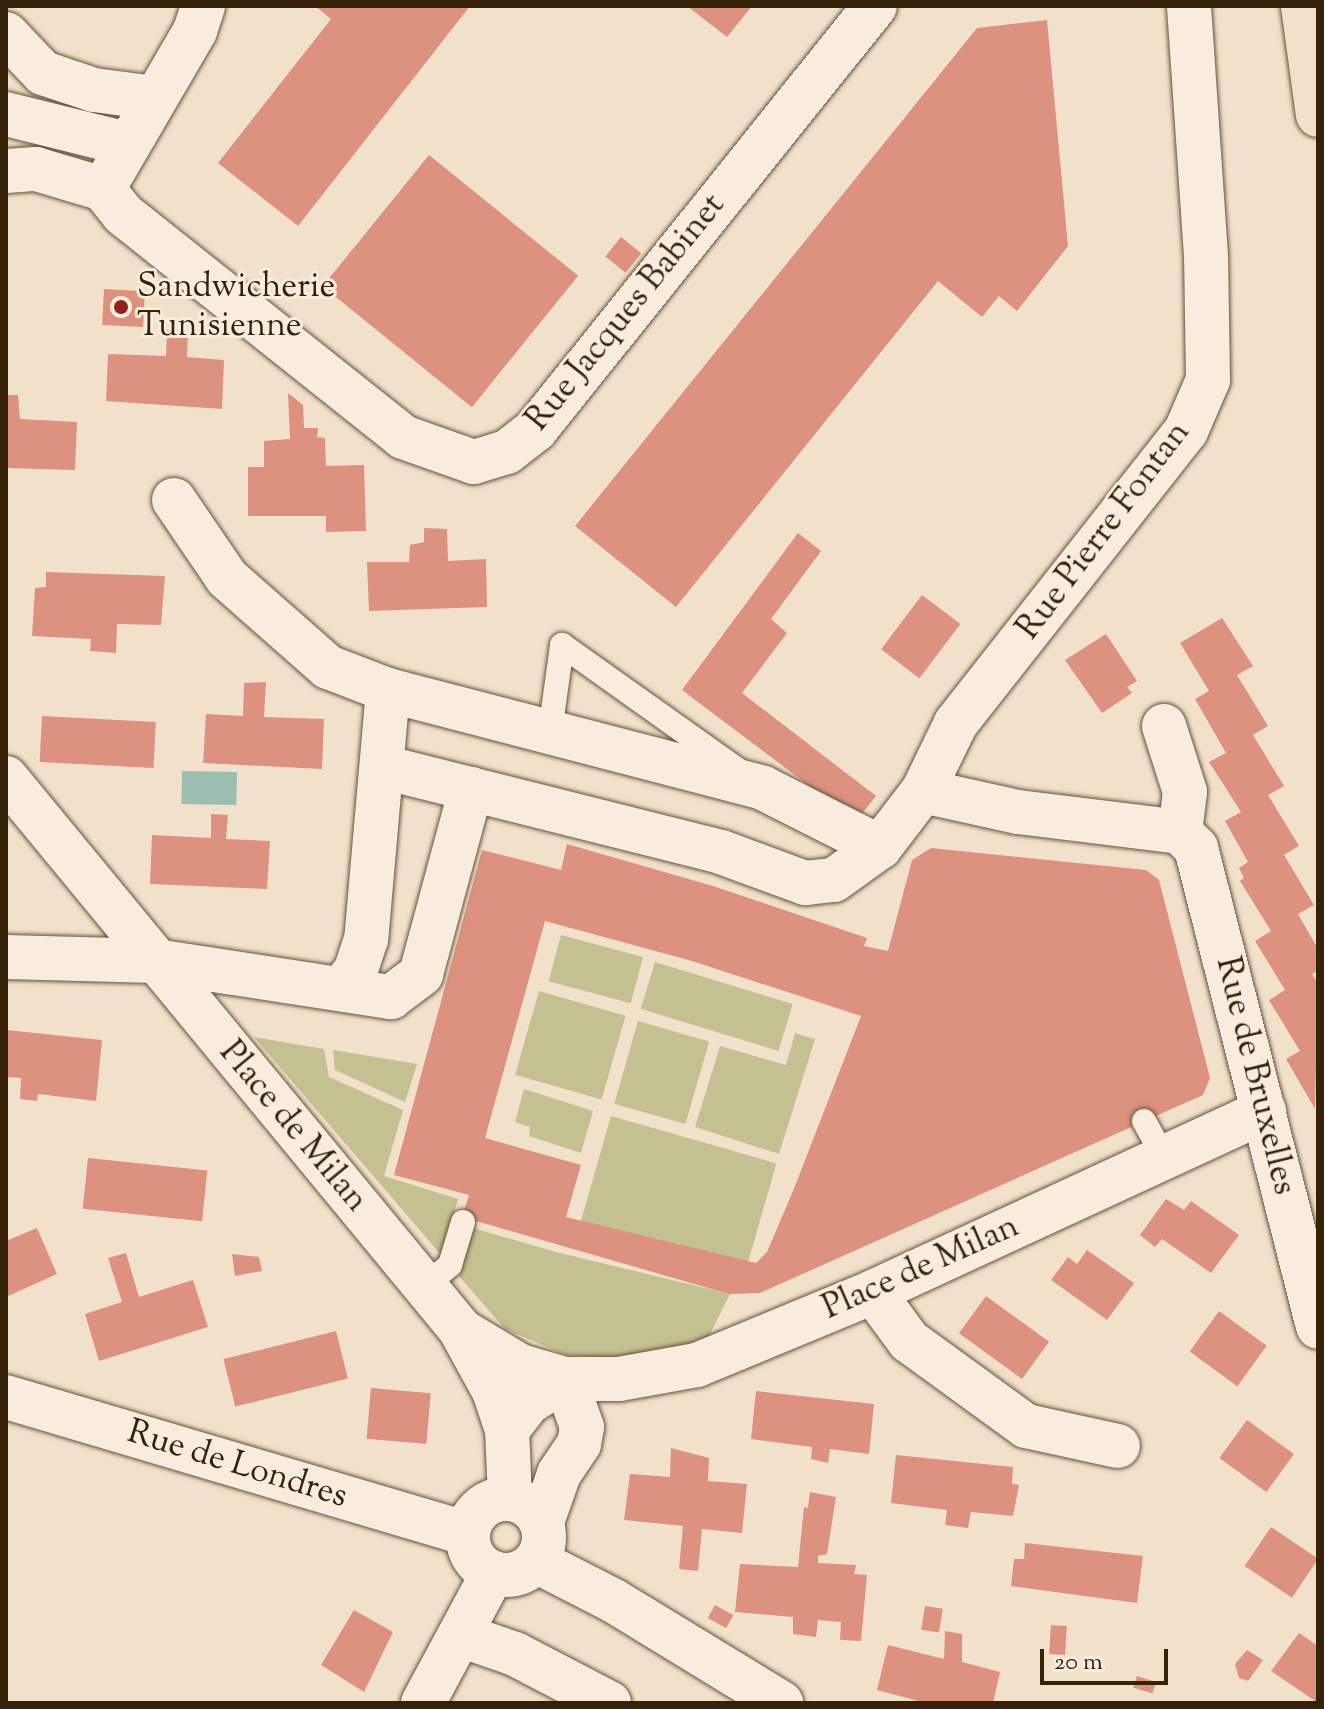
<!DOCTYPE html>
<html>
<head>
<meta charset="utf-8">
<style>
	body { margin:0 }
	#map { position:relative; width:1324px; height:1709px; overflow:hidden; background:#f2e1ca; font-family:"Sorts Mill Goudy",serif }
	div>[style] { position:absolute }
	.green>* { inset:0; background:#c3c091; transform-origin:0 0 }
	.water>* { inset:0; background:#9cbeb1; transform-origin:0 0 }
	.building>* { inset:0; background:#dc927f; transform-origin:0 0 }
	.roads { filter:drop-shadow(0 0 2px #645239) drop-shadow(0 0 2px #645239) }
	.lane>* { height:24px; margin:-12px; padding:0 12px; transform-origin:12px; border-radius:12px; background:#f7ecdd }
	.street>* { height:44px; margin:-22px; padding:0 22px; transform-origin:22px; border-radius:22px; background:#f7ecdd }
	.street>.ring { margin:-22px; padding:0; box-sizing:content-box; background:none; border:44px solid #f7ecdd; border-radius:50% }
	.highway>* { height:44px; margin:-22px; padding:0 22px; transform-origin:22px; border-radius:22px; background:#f2e1ca }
	.dots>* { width:22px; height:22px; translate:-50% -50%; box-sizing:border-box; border:4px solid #f7ecdd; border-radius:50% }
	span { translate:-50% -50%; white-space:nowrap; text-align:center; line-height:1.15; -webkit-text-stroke:6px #f7ecdd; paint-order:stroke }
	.poi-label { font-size:34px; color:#352209 }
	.left { translate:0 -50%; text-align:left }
	.street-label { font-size:34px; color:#352209 }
	.frame { position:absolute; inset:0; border:8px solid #352209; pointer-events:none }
	.scale { position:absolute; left:1040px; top:1649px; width:128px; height:36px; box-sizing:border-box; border:4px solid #352209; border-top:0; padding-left:10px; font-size:24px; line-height:28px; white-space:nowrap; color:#352209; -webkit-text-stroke:6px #f7ecdd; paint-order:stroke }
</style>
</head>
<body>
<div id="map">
	<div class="green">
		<div style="left:561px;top:935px;width:85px;height:48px;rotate:15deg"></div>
		<div style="left:655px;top:962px;width:144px;height:49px;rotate:17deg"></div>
		<div style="left:539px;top:991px;width:90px;height:87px;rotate:16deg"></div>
		<div style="left:638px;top:1021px;width:74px;height:86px;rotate:16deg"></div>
		<div style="clip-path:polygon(795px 1033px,815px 1039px,779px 1154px,695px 1127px,720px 1046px,786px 1065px)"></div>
		<div style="clip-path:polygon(254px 1037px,324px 1049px,329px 1077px,403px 1110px,384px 1176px,458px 1199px,442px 1256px)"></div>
		<div style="clip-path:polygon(333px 1050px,417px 1064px,405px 1102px,335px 1070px)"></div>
		<div style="clip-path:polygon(524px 1089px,593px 1111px,581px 1153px,529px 1136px,530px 1127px,515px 1122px)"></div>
		<div style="left:611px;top:1116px;width:172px;height:109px;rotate:16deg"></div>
		<div style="clip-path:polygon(473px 1228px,556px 1252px,730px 1294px,709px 1336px,666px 1352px,612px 1358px,566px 1355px,505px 1329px,459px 1276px)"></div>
	</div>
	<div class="water">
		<div style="left:182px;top:771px;width:55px;height:33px;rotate:1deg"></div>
	</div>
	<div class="building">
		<div style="clip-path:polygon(315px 6px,470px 6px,298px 226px,218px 163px,331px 19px)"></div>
		<div style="clip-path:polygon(687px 6px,752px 6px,727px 37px)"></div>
		<div style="clip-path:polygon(1047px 20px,1068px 246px,1017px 311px,999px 296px,982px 317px,938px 281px,676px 607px,575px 526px,977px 28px)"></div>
		<div style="left:429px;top:155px;width:192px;height:169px;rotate:39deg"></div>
		<div style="left:621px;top:237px;width:26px;height:25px;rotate:39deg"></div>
		<div style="left:104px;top:289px;width:41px;height:36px;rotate:3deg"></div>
		<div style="clip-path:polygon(167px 330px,188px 332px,187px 357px,224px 360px,222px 409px,106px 401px,108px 354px,166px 356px)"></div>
		<div style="clip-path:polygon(288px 393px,303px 405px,304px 428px,318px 428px,317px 437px,325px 438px,326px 466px,364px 465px,366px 531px,326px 532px,326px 516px,248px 516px,248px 467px,264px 467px,264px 441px,290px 439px)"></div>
		<div style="clip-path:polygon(6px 395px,18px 395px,20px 419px,77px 422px,75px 470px,6px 468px)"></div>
		<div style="clip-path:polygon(424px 528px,447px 529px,448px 561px,486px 559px,487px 607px,369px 611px,367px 562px,409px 562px,410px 545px,424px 542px)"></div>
		<div style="clip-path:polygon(798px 533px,821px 551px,771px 619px,787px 633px,742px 693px,876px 796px,856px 821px,682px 690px)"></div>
		<div style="clip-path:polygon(46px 572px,165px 576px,161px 625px,117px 624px,116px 653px,90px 651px,91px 639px,32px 636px,35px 588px,46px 587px)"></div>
		<div style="left:922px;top:595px;width:48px;height:68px;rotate:37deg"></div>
		<div style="clip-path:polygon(1222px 618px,1253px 666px,1237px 675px,1268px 726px,1253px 735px,1284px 786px,1268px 795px,1299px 846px,1284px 855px,1314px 905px,1298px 914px,1318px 949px,1318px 971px,1312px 974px,1318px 983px,1315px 1109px,1286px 1059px,1300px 1051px,1269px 1000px,1285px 990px,1255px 941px,1271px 931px,1240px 881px,1244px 878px,1239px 868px,1248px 862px,1225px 821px,1241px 812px,1209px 762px,1226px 753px,1195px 699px,1209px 691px,1180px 643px)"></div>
		<div style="clip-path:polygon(1106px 634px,1137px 681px,1127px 687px,1132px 693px,1102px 713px,1065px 660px)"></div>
		<div style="clip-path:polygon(266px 682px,264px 717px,324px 719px,322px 769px,203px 763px,206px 714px,243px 716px,244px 683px)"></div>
		<div style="left:42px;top:716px;width:114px;height:46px;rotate:3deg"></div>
		<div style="clip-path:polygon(211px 814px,228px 815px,226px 839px,270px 841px,267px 889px,150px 884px,152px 835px,211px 838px)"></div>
		<div style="clip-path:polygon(evenodd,567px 844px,713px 886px,867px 938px,864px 946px,888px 951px,912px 860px,931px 848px,1146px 870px,1159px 880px,1210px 1078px,1203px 1095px,760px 1293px,729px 1294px,462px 1217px,469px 1195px,394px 1175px,482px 850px,561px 870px,567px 844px,545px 921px,692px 961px,861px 1016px,793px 1191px,767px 1252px,756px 1263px,566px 1217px,581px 1165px,485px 1138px,545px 921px)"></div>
		<div style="clip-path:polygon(6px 1030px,102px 1040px,96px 1101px,38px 1094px,37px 1101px,20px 1099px,21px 1078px,6px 1077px)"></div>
		<div style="left:88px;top:1158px;width:120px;height:51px;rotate:6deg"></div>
		<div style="clip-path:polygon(1166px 1199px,1184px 1210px,1191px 1201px,1239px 1235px,1211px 1273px,1162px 1239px,1155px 1247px,1140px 1235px)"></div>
		<div style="clip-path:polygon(37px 1228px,57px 1274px,6px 1297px,6px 1241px)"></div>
		<div style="clip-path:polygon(1087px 1250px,1134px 1283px,1107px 1320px,1051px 1280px,1068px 1257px,1077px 1264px)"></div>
		<div style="clip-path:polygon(126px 1253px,139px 1297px,193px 1280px,208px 1327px,99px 1361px,85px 1314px,122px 1302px,108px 1258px)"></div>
		<div style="clip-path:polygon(232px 1254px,259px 1257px,262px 1271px,235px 1276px)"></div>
		<div style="left:986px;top:1296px;width:78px;height:46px;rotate:36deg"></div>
		<div style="left:1219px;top:1311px;width:59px;height:50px;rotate:36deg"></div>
		<div style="left:336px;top:1331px;width:49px;height:116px;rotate:76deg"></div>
		<div style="left:371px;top:1388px;width:60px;height:51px;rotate:5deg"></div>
		<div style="clip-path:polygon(756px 1391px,874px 1404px,869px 1454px,830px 1449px,828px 1463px,811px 1459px,812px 1447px,751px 1439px)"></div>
		<div style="left:1247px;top:1420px;width:58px;height:47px;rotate:36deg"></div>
		<div style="clip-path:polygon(671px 1448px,709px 1458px,708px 1481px,747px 1484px,742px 1533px,702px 1529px,698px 1571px,679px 1569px,683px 1526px,624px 1520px,630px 1474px,670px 1477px)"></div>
		<div style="clip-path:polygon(896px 1455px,1013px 1467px,1012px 1484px,1019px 1485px,1013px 1516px,971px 1512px,968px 1528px,945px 1525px,947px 1510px,891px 1503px)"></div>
		<div style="clip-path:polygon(810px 1492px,836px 1497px,827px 1554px,818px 1556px,818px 1563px,856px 1565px,854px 1574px,867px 1575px,861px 1641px,840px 1640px,841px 1622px,818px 1620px,816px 1637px,793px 1634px,793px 1617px,735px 1612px,740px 1564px,798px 1567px,804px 1507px,808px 1508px)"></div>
		<div style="left:1271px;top:1527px;width:57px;height:47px;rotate:34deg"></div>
		<div style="clip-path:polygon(1025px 1543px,1143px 1556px,1137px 1603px,1011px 1586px,1014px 1559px,1024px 1559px)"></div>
		<div style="left:715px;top:1605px;width:21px;height:15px;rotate:29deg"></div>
		<div style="left:925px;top:1606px;width:18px;height:24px;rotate:9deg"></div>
		<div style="clip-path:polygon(354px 1610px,393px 1632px,364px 1692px,321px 1665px)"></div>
		<div style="left:1051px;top:1625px;width:16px;height:29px;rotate:4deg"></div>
		<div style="clip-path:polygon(945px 1631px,962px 1634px,962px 1662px,1000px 1672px,993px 1703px,926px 1703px,877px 1690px,888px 1645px,944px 1659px)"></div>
		<div style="clip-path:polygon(1299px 1633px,1318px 1646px,1318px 1703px,1271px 1671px)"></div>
		<div style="clip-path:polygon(1247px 1650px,1263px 1660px,1248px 1681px,1239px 1678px,1235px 1664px)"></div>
		<div style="left:1137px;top:1676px;width:20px;height:12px;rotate:18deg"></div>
	</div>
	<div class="roads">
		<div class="lane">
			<div style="left:550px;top:732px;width:88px;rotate:-82.1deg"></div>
			<div style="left:562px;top:645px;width:216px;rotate:35.4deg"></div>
			<div style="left:1144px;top:1121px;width:39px;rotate:61deg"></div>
			<div style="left:425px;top:1286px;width:33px;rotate:-40deg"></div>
			<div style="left:450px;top:1265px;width:45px;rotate:-73.2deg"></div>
		</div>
		<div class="street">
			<div style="left:6px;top:34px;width:54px;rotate:46.5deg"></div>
			<div style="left:43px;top:73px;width:54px;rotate:18.4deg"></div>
			<div style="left:94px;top:90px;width:62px;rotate:7.5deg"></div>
			<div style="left:6px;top:114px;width:125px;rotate:13.9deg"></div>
			<div style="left:6px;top:171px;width:30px;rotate:-4deg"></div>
			<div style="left:36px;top:169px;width:70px;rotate:16.6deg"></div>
			<div style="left:103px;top:189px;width:32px;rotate:51deg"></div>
			<div style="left:123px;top:214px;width:358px;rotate:38.5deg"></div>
			<div style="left:403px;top:437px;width:75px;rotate:19.4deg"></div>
			<div style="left:474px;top:462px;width:34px;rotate:-17deg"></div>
			<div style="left:507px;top:452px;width:37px;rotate:-38deg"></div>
			<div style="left:536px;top:429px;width:542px;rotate:-51.29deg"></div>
			<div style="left:103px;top:189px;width:183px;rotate:-59.8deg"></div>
			<div style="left:195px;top:31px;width:26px;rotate:-72deg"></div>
			<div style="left:174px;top:500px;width:94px;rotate:55.8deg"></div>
			<div style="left:227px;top:578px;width:135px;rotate:41.4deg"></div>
			<div style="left:328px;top:667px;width:64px;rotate:21deg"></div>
			<div style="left:388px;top:690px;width:250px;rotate:95deg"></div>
			<div style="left:366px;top:939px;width:33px;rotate:108deg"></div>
			<div style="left:356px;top:970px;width:23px;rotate:128deg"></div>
			<div style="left:388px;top:690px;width:388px;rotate:14.6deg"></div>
			<div style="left:763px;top:788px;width:131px;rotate:26.8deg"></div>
			<div style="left:1164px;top:726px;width:69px;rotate:72.3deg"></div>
			<div style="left:1185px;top:792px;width:40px;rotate:97.1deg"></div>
			<div style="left:383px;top:767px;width:349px;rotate:14.1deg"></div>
			<div style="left:721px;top:852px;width:90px;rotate:20.3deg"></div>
			<div style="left:805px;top:883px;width:29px;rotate:-6deg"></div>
			<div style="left:834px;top:880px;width:57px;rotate:-35.7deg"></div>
			<div style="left:880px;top:847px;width:71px;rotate:-52.5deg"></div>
			<div style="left:923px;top:791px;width:76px;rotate:-64.1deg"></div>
			<div style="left:956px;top:723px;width:372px;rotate:-51.8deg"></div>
			<div style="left:1186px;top:431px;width:56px;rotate:-66.7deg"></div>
			<div style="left:1208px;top:380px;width:124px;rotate:-90.9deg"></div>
			<div style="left:1206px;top:256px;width:251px;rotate:-93.9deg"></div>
			<div style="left:6px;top:778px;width:714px;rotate:50.51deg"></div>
			<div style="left:460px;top:1329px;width:71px;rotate:61.3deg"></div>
			<div style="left:494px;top:1391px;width:41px;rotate:71.6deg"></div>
			<div style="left:923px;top:791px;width:97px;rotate:12.5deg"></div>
			<div style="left:1018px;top:812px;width:163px;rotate:7deg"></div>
			<div style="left:1180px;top:832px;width:23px;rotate:45deg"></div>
			<div style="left:1196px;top:848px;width:494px;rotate:75.7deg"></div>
			<div style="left:6px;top:957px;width:149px;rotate:1.5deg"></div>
			<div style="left:155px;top:961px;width:239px;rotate:8.7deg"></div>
			<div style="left:391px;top:997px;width:38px;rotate:-37deg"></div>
			<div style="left:421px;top:974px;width:192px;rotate:-74.9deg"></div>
			<div style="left:873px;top:1292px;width:61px;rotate:53.7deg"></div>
			<div style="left:909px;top:1341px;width:145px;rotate:36deg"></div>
			<div style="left:1026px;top:1426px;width:94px;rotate:12.3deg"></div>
			<div style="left:462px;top:1331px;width:68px;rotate:31.1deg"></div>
			<div style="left:520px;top:1366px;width:47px;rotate:16.1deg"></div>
			<div style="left:565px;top:1379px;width:51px;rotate:70.5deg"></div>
			<div style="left:582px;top:1427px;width:17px;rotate:100deg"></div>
			<div style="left:579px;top:1444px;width:36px;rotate:124deg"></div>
			<div style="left:559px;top:1474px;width:51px;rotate:109.5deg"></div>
			<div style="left:6px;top:1397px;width:482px;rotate:16.5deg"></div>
			<div style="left:510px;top:1498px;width:68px;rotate:-92.5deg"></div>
			<div style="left:507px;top:1430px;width:34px;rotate:-52deg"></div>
			<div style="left:528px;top:1403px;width:44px;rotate:-33deg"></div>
			<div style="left:565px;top:1379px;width:54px"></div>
			<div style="left:619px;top:1379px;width:79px;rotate:-10.2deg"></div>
			<div style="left:697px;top:1365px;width:191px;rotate:-22.5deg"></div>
			<div style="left:873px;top:1292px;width:431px;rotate:-24.8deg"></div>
			<div class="ring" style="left:468px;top:1499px;width:32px;height:32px"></div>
			<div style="left:536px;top:1561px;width:88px;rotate:27.1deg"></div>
			<div style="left:614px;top:1601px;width:196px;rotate:31.4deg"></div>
			<div style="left:463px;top:1636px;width:55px;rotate:19.1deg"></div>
			<div style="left:515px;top:1654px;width:106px;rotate:27.5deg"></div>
			<div style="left:423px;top:1703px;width:148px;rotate:-61.7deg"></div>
		</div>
		<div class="highway">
			<div style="left:1303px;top:6px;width:110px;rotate:82.2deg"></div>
		</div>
	</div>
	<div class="dots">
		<div style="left:121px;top:307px;background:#8f2418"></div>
	</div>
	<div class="poi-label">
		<span class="left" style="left:137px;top:307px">Sandwicherie<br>Tunisienne</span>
	</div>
	<div class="street-label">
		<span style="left:626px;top:313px;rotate:-51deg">Rue Jacques Babinet</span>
		<span style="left:1104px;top:531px;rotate:-53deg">Rue Pierre Fontan</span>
		<span style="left:1255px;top:1076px;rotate:76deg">Rue de Bruxelles</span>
		<span style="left:293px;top:1127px;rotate:50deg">Place de Milan</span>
		<span style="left:921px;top:1268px;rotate:-24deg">Place de Milan</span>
		<span style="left:237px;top:1465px;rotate:17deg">Rue de Londres</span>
	</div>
	<div class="frame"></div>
	<div class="scale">20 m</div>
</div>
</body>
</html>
